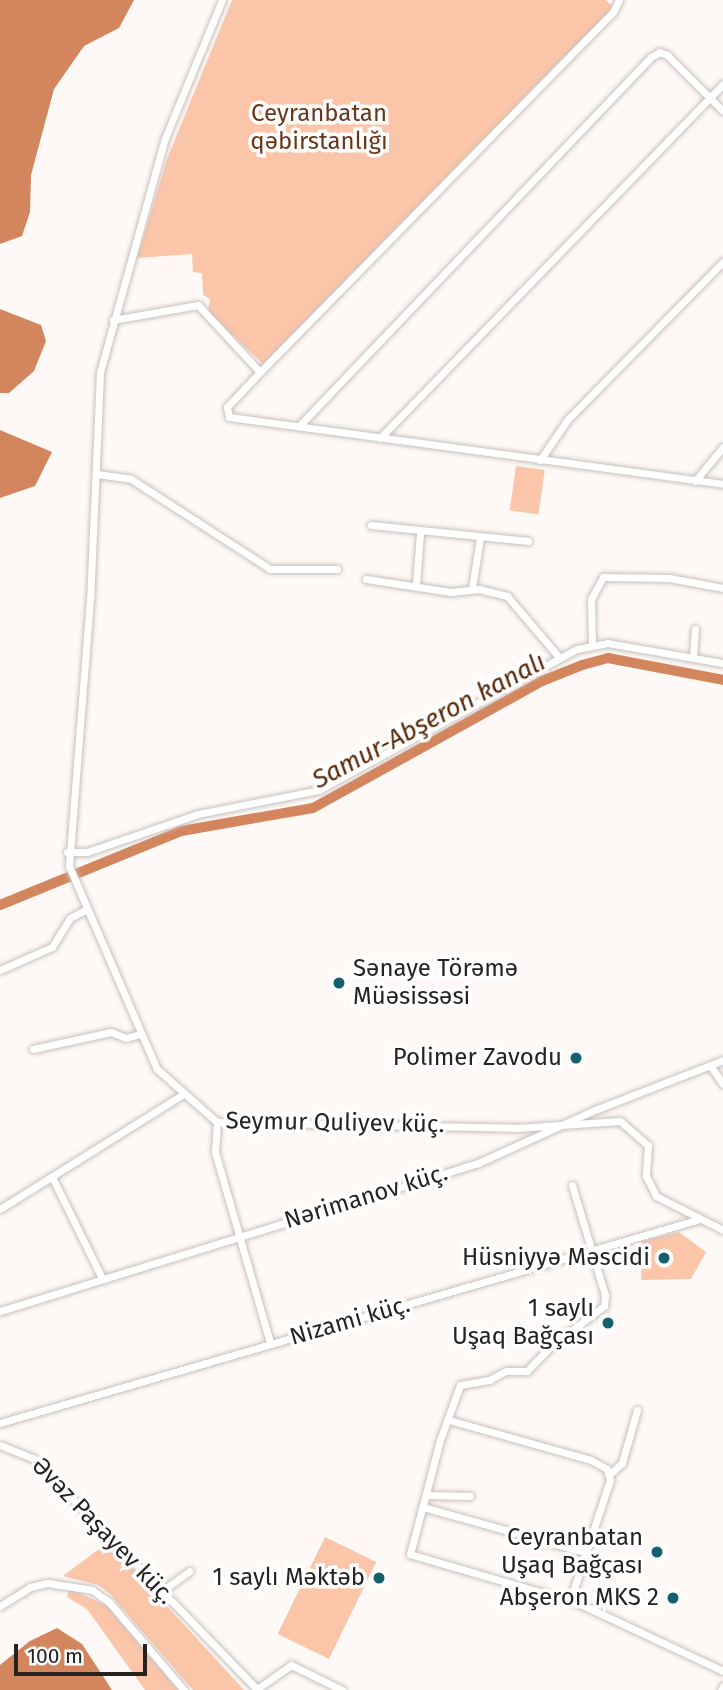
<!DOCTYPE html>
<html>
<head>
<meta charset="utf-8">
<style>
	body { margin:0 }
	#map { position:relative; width:723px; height:1690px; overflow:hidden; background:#fef9f6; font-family:"Fira Sans",sans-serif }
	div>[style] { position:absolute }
	.green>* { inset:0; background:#fbc5aa; transform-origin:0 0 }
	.water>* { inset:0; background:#d3865d }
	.canal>* { height:10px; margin:-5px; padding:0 5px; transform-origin:5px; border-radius:5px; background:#d3865d }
	.roads { filter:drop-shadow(0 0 2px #c7c1bd) drop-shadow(0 0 2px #c7c1bd) }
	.minor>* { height:7px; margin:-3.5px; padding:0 3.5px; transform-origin:3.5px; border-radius:3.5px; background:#fff }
	.dots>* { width:19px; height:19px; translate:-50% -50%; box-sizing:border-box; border:4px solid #fff; border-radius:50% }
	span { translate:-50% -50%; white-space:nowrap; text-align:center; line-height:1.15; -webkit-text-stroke:7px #fff; paint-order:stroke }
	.park-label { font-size:24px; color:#693618 }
	.poi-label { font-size:24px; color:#252221 }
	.left { translate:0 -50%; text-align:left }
	.right { translate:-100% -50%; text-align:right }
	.street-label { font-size:24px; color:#252221 }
	.water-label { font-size:26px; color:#5b290a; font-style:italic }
	.scale { position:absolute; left:14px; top:1644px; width:133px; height:32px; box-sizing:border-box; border:4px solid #252221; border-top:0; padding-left:9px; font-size:21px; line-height:24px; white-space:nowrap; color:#252221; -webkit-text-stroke:5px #fff; paint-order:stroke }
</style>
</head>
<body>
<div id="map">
	<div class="green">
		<div style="clip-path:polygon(232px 0,606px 0,613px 7px,263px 364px,208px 312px,210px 299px,203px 295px,202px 273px,193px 272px,192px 254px,137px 258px,167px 159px)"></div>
		<div style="left:516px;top:466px;width:29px;height:45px;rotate:8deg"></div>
		<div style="clip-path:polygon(679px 1232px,706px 1252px,691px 1279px,641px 1280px,642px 1241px)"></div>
		<div style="left:325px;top:1537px;width:57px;height:108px;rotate:26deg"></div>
		<div style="clip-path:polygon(108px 1542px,244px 1690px,193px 1690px,109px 1593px,98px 1585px,63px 1576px)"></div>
		<div style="clip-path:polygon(70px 1589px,106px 1605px,178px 1690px,145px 1690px,87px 1609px,67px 1597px)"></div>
	</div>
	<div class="water">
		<div style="clip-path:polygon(0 0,134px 0,119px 28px,84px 46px,54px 89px,31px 175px,30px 212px,22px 236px,0 244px)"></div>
		<div style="clip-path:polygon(0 309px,41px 325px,46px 341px,34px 371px,9px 393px,0 393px)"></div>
		<div style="clip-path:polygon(0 430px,52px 452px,35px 486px,0 498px)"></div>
		<div style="clip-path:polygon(57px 1628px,82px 1644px,112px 1690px,0 1690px,0 1665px,30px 1641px)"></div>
	</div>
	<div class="canal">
		<div style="left:0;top:905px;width:196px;rotate:-22.2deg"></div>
		<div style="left:181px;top:831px;width:134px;rotate:-9.9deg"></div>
		<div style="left:313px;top:808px;width:262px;rotate:-29deg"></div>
		<div style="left:542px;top:681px;width:43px;rotate:-21.8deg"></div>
		<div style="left:582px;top:665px;width:27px;rotate:-15deg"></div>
		<div style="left:608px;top:658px;width:117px;rotate:10.8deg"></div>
	</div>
	<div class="roads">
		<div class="minor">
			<div style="left:222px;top:0;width:149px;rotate:112.4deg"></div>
			<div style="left:165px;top:138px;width:244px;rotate:105.5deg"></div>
			<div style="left:100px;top:373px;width:226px;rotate:92.5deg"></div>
			<div style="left:90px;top:599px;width:268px;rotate:94.5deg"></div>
			<div style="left:69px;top:866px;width:221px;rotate:66.6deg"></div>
			<div style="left:157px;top:1069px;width:80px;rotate:41.5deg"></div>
			<div style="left:217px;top:1122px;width:300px;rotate:1.1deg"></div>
			<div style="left:517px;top:1128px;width:103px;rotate:-3.9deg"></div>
			<div style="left:620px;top:1121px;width:37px;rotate:41deg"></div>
			<div style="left:648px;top:1145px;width:31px;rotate:94deg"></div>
			<div style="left:646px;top:1176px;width:22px;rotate:63deg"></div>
			<div style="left:656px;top:1196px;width:75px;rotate:26.9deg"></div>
			<div style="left:113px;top:320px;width:86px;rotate:-10deg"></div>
			<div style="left:198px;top:305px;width:91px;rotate:47.2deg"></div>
			<div style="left:260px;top:372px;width:504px;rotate:-45.56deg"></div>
			<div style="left:613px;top:12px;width:13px;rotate:-63deg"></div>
			<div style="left:260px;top:372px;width:48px;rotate:133.3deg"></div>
			<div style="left:227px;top:407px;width:10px;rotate:79deg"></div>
			<div style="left:229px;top:417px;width:499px;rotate:7.7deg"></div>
			<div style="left:299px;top:426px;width:510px;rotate:-46.35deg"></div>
			<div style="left:651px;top:57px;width:10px;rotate:-29deg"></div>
			<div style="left:660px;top:52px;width:8px;rotate:23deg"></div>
			<div style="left:667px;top:55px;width:79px;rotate:45deg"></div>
			<div style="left:380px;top:438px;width:493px;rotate:-45.9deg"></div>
			<div style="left:540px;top:460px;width:50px;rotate:-55.7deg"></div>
			<div style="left:568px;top:419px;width:221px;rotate:-45.4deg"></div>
			<div style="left:97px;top:474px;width:34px;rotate:8deg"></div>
			<div style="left:131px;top:479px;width:166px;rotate:32.9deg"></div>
			<div style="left:270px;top:569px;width:67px"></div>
			<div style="left:695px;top:481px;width:44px;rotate:-50.5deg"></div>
			<div style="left:371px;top:525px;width:158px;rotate:5.8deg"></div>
			<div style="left:366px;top:579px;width:86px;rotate:8.7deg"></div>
			<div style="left:451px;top:592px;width:28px;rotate:-6deg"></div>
			<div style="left:479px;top:589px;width:29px;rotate:14deg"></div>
			<div style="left:507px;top:596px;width:79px;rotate:49.6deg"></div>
			<div style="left:416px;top:584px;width:51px;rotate:-85.5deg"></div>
			<div style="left:472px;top:588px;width:51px;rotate:-80.9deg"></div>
			<div style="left:592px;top:645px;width:46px;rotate:-91.2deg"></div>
			<div style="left:591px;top:599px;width:25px;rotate:-61deg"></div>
			<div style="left:603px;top:577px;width:66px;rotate:0.9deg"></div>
			<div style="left:669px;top:578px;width:55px;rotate:10.5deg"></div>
			<div style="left:693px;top:657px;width:28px;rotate:-86deg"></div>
			<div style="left:67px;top:852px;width:20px"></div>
			<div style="left:87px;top:852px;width:117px;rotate:-18.9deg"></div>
			<div style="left:198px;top:814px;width:123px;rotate:-11.2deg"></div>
			<div style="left:319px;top:790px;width:294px;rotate:-28.7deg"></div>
			<div style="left:577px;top:649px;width:31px;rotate:-11deg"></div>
			<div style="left:607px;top:643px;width:118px;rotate:9.8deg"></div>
			<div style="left:0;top:970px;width:57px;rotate:-23.9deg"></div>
			<div style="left:52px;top:947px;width:34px;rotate:-58deg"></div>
			<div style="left:70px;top:918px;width:19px;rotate:-28deg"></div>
			<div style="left:33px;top:1049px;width:80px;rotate:-12.3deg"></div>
			<div style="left:111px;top:1032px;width:16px;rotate:22deg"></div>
			<div style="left:126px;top:1038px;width:15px;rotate:-16deg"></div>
			<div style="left:710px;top:1065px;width:23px;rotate:56deg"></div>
			<div style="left:217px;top:1122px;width:30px;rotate:94deg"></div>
			<div style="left:215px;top:1152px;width:199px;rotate:73.9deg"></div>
			<div style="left:52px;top:1177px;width:113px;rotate:63.7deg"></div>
			<div style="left:572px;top:1185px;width:115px;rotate:73.3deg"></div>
			<div style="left:605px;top:1295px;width:11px;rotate:95deg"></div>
			<div style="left:604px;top:1306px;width:66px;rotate:143deg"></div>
			<div style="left:551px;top:1346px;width:35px;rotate:134deg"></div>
			<div style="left:527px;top:1371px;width:21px;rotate:180deg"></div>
			<div style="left:506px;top:1371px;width:19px;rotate:152deg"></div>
			<div style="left:489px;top:1380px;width:29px;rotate:170deg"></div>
			<div style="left:460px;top:1385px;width:59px;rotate:110deg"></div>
			<div style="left:440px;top:1440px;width:118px;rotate:104.7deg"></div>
			<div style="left:410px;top:1554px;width:175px;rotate:16.3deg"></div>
			<div style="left:578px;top:1603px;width:160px;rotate:25.1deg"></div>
			<div style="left:0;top:1209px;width:215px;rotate:-32.1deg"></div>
			<div style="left:0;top:1311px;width:500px;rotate:-17.2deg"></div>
			<div style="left:478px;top:1163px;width:128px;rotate:-24.4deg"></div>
			<div style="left:595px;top:1110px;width:137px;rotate:-21.3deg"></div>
			<div style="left:449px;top:1420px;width:148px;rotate:15.7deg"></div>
			<div style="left:591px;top:1460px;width:18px;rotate:29deg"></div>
			<div style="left:607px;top:1469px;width:11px;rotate:75deg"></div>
			<div style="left:610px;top:1480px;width:126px;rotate:108.4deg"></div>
			<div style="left:0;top:1423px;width:729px;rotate:-16.25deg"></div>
			<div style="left:0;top:1445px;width:35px;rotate:22deg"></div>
			<div style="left:33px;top:1458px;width:323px;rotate:45.9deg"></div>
			<div style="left:610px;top:1474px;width:16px;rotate:-43deg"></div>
			<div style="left:622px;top:1463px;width:55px;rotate:-74.2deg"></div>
			<div style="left:426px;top:1495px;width:44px;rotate:1.3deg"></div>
			<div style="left:423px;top:1507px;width:167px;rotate:15.6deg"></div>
			<div style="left:162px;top:1591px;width:34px;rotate:-36deg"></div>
			<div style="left:0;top:1606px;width:36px;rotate:-32deg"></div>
			<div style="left:30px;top:1587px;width:18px;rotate:-13deg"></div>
			<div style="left:48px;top:1583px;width:45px;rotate:9deg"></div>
			<div style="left:92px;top:1590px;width:21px;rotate:35deg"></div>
			<div style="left:109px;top:1602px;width:116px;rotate:49.6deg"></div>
			<div style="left:257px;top:1689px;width:42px;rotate:-35.2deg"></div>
			<div style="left:291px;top:1665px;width:57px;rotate:26.1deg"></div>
			<div style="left:721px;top:1690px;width:4px;rotate:-63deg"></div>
		</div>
	</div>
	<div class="dots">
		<div style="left:339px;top:983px;background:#15606e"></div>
		<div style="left:576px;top:1058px;background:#15606e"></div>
		<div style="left:664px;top:1258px;background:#15606e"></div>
		<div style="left:608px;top:1323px;background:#15606e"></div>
		<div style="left:657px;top:1552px;background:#15606e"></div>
		<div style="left:379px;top:1578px;background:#15606e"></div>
		<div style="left:673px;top:1598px;background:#15606e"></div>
	</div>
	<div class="park-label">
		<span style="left:319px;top:128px">Ceyranbatan<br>qəbirstanlığı</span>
	</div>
	<div class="poi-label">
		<span class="left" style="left:353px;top:983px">Sənaye Törəmə<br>Müəsissəsi</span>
		<span class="right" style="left:562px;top:1058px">Polimer Zavodu</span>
		<span class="right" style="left:650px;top:1258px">Hüsniyyə Məscidi</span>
		<span class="right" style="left:594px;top:1323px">1 saylı<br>Uşaq Bağçası</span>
		<span class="right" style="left:643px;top:1552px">Ceyranbatan<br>Uşaq Bağçası</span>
		<span class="right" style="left:365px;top:1578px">1 saylı Məktəb</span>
		<span class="right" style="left:659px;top:1598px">Abşeron MKS 2</span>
	</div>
	<div class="street-label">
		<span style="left:335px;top:1123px;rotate:1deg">Seymur Quliyev küç.</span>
		<span style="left:366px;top:1197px;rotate:-17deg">Nərimanov küç.</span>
		<span style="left:350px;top:1321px;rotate:-16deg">Nizami küç.</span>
		<span style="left:103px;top:1531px;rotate:46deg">Əvəz Paşayev küç.</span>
	</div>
	<div class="water-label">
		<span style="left:429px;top:721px;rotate:-28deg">Samur-Abşeron kanalı</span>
	</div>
	<div class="scale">100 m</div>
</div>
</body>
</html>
